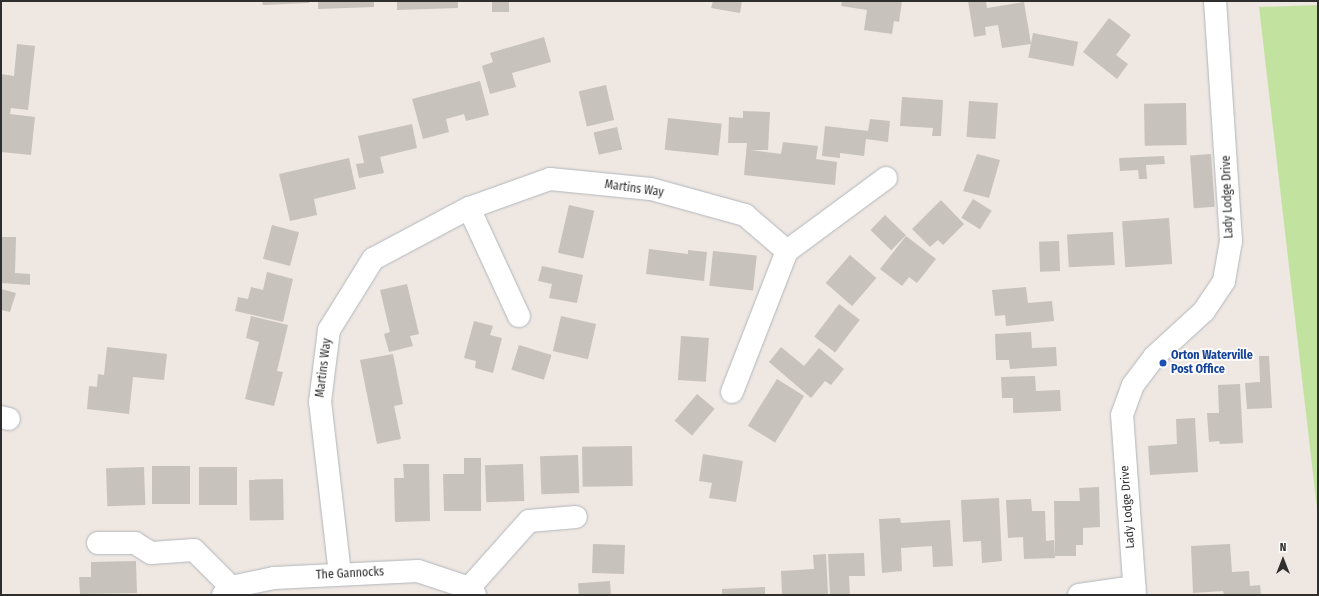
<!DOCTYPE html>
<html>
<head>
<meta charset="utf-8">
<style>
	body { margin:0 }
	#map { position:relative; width:1319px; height:596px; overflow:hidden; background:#efe7e1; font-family:"Fira Sans Condensed",sans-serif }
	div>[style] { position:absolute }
	.green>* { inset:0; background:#c2e3a0 }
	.building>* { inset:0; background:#c8c2bc; transform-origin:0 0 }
	.roads { filter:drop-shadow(0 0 1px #b1b6be) drop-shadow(0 0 1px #b1b6be) }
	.minor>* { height:22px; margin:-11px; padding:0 11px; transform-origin:11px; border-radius:11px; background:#fff }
	.dots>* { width:11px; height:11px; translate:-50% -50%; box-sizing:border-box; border:2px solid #fff; border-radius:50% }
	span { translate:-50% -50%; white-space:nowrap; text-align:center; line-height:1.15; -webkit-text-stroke:3.5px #fff; paint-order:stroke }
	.street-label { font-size:12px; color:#2e2e2e }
	.transit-label { font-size:12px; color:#164399; font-weight:700 }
	.left { translate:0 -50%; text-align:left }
	.frame { position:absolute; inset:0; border:2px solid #2e2e2e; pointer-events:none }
	.north { position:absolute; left:1263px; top:540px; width:40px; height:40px; -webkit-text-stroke:3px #fff; paint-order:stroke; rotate:0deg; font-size:11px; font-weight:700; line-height:16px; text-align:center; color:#2e2e2e }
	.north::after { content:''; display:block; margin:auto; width:14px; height:18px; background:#2e2e2e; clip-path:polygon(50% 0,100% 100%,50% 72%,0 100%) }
</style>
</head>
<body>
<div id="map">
	<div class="green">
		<div style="clip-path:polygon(1318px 5px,1318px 517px,1259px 7px)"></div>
	</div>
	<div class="building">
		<div style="clip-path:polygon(262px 1px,309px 1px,309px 3px,263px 5px)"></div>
		<div style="clip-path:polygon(318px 1px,374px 1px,374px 7px,318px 9px)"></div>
		<div style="clip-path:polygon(397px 1px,458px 1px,458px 8px,397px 10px)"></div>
		<div style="left:492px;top:1px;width:17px;height:11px"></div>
		<div style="clip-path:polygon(713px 1px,742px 1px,740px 13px,711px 8px)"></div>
		<div style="clip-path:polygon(842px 1px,902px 1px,899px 22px,894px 21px,892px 34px,864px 30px,867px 10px,841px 6px)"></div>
		<div style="clip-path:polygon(968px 1px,986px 1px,987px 8px,1024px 2px,1031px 44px,1002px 48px,998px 25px,985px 27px,986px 35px,974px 37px)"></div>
		<div style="clip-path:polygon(1109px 18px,1131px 35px,1116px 55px,1128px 64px,1117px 79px,1083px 52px)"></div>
		<div style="left:1033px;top:33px;width:46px;height:25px;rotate:11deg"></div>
		<div style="clip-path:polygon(544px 37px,551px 62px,512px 73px,516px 87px,490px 94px,482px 66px,493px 62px,490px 53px)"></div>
		<div style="clip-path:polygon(17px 44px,35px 46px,28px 110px,11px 108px,10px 114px,35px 117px,31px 155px,1px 152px,1px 74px,14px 76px)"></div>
		<div style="clip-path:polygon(480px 81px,489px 115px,466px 121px,464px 114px,446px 119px,449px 132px,423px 139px,412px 99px)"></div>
		<div style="left:606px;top:85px;width:36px;height:28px;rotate:77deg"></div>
		<div style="clip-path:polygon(902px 97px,943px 100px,941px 136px,932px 136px,933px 128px,900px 126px)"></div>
		<div style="left:969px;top:101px;width:29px;height:36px;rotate:4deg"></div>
		<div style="left:1186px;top:103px;width:42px;height:42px;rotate:89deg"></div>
		<div style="clip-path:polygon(743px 111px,770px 112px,768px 150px,751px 150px,781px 154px,783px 142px,818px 146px,816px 159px,837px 162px,835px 185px,744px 175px,747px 143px,728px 143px,729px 117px,743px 118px)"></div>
		<div style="left:668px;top:118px;width:54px;height:32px;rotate:6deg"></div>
		<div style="clip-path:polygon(870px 119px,890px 121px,888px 142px,866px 139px,864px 156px,840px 153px,840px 158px,822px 156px,825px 126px,868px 131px)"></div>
		<div style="clip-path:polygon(412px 124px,417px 148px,380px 157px,384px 173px,359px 178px,356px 164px,364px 163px,358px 136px)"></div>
		<div style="left:617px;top:127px;width:23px;height:24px;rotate:77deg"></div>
		<div style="clip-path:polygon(977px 154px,1000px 160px,989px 198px,963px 191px)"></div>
		<div style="left:1211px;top:154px;width:53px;height:21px;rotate:86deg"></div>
		<div style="clip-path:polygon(1164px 156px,1165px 164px,1146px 165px,1147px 179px,1139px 179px,1138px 170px,1120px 171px,1119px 158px)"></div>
		<div style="clip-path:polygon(349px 158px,356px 189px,314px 199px,317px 215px,290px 221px,279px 174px)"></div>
		<div style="left:973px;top:199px;width:22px;height:22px;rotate:32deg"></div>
		<div style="clip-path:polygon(941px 200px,964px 224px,943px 245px,938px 240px,930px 247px,912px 229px)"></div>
		<div style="left:569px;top:205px;width:26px;height:49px;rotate:13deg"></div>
		<div style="left:885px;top:215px;width:29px;height:21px;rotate:44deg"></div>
		<div style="left:1169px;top:218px;width:46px;height:47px;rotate:86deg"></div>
		<div style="left:272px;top:225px;width:28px;height:35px;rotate:15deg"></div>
		<div style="left:1113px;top:232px;width:33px;height:46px;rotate:87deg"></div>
		<div style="clip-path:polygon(906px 236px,936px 259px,917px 283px,909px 277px,902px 286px,880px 269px)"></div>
		<div style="clip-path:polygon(1px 237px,16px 237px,15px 273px,30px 274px,30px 285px,1px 283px)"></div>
		<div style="left:1059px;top:241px;width:30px;height:20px;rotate:88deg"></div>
		<div style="clip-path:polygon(649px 249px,688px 254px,688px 250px,707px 252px,704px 281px,646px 274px)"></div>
		<div style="left:713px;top:251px;width:44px;height:35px;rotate:6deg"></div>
		<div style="left:850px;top:255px;width:35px;height:37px;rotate:41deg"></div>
		<div style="clip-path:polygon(542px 266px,583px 275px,577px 303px,549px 298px,552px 284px,538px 281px)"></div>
		<div style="clip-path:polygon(267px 272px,293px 279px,283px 322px,235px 311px,238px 297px,248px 299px,251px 287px,263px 290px)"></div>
		<div style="clip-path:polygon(407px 284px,419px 334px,410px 336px,413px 346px,389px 352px,384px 334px,390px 332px,380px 290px)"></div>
		<div style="clip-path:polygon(1026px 287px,1028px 303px,1052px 301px,1054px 321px,1006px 326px,1005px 315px,995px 316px,992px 290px)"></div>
		<div style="clip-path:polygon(1px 289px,16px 293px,10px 312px,1px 310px)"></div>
		<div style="left:839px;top:304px;width:26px;height:41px;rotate:37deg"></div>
		<div style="clip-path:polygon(251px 316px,288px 325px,277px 371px,283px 372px,274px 406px,245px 399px,259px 342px,246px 338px)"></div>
		<div style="left:561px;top:316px;width:36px;height:36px;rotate:13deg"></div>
		<div style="clip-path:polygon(474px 321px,493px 326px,490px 335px,502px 338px,493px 373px,475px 368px,476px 361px,464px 358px)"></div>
		<div style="clip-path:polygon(1031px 332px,1032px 348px,1056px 347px,1057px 366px,1010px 369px,1009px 360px,996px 360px,995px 334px)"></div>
		<div style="left:681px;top:336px;width:28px;height:44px;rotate:4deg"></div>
		<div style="left:519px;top:345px;width:34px;height:26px;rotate:17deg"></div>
		<div style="clip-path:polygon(107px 347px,167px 354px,164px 380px,133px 377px,129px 414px,87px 409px,89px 386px,97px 387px,98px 374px,104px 375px)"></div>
		<div style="clip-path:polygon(781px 347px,804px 366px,819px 348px,844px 369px,831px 385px,825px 381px,811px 398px,769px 362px)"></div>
		<div style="clip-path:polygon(393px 354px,403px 404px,394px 406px,401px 439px,377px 444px,360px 360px)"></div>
		<div style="clip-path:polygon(1259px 356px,1269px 356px,1272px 408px,1247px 409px,1245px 383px,1260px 382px)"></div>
		<div style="clip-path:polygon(1035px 376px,1036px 391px,1060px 390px,1061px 411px,1013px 413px,1013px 398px,1002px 398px,1001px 377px)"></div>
		<div style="left:777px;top:379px;width:32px;height:55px;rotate:32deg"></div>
		<div style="clip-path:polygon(1240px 384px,1243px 443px,1220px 444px,1219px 441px,1209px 442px,1207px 413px,1219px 413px,1218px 385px)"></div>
		<div style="left:697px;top:394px;width:23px;height:35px;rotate:40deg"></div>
		<div style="clip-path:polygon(1195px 418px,1198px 472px,1150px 475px,1148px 446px,1177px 444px,1176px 419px)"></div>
		<div style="left:632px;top:446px;width:40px;height:50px;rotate:89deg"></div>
		<div style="clip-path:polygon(703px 454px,743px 461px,736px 502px,709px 498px,712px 483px,699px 481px)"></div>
		<div style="left:578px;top:455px;width:38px;height:38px;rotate:88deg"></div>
		<div style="clip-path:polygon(464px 458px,481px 458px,481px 511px,444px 511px,443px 474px,464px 474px)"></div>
		<div style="clip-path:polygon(403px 464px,429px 464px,430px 521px,395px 522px,394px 478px,404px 478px)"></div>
		<div style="left:523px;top:464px;width:37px;height:38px;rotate:88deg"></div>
		<div style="left:152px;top:466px;width:38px;height:38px"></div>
		<div style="left:144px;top:467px;width:38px;height:38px;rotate:88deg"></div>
		<div style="left:199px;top:467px;width:38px;height:38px"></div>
		<div style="left:283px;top:479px;width:41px;height:34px;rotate:89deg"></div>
		<div style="clip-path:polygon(1099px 487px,1100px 527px,1083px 528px,1083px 545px,1076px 545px,1076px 556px,1055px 556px,1054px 501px,1080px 501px,1079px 488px)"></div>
		<div style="clip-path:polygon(999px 498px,1002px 561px,982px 563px,981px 541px,963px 542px,961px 500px)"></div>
		<div style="clip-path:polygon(1031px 499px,1032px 511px,1045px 511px,1046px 541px,1054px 540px,1055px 558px,1024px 559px,1023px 537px,1008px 538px,1006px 500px)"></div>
		<div style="clip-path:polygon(900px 518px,901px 523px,950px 520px,953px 566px,933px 567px,932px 546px,901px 548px,902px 571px,882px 573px,879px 519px)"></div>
		<div style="left:593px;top:544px;width:32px;height:29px;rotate:2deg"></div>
		<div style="clip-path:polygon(1230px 544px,1232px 572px,1249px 571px,1250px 586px,1260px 585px,1261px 595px,1224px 595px,1223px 591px,1193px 593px,1191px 546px)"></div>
		<div style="clip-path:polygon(864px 553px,865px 576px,849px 576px,850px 595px,830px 595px,828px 554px)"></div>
		<div style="clip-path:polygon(826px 554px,828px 595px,782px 595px,781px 571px,814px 569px,813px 555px)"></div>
		<div style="clip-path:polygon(136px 561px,137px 593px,80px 594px,79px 577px,91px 577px,91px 562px)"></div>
		<div style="left:610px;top:581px;width:14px;height:32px;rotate:86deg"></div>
		<div style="clip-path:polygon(765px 587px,765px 595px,722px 595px,722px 589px)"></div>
	</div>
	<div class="roads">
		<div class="minor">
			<div style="left:469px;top:208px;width:119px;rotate:65.2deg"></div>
			<div style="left:732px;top:392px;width:151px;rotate:-68.7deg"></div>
			<div style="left:787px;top:251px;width:123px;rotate:-36.4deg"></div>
			<div style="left:1px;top:417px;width:8px;rotate:14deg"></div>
			<div style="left:98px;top:543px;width:37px"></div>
			<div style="left:135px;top:543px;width:19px;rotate:32deg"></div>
			<div style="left:151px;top:553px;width:43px;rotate:-4deg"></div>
			<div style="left:194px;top:550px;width:52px;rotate:45deg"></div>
			<div style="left:340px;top:574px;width:173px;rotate:-96.6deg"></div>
			<div style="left:320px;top:402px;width:73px;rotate:-82.9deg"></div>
			<div style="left:329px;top:330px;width:84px;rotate:-58.2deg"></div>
			<div style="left:373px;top:259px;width:109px;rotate:-28deg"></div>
			<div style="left:469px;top:208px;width:86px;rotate:-19.7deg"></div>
			<div style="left:550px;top:179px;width:101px;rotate:5.7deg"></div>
			<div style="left:651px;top:189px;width:98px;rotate:15.5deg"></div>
			<div style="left:745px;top:215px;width:55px;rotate:40.6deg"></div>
			<div style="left:469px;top:588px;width:90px;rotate:-48.2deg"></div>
			<div style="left:529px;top:521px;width:47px;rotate:-4.9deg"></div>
			<div style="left:223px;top:595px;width:11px;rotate:-45deg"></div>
			<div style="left:231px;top:587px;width:44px;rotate:-11.8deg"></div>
			<div style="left:274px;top:578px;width:144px;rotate:-2.8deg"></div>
			<div style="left:418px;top:571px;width:54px;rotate:18.4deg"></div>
			<div style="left:469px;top:588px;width:9px;rotate:49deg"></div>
			<div style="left:1079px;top:595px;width:56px;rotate:-8.3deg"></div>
			<div style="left:1135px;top:595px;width:180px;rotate:-94.1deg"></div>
			<div style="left:1122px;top:415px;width:32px;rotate:-70deg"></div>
			<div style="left:1133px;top:385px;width:35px;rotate:-53deg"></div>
			<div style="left:1154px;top:357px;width:68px;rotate:-42.6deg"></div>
			<div style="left:1204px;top:311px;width:36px;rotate:-56deg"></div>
			<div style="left:1224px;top:281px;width:41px;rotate:-80.1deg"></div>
			<div style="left:1231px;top:241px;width:241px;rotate:-93.8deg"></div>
		</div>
	</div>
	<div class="dots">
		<div style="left:1163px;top:363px;background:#1a4fb4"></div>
	</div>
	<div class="street-label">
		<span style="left:634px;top:189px;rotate:8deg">Martins Way</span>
		<span style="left:1228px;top:197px;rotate:-92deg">Lady Lodge Drive</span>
		<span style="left:324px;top:368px;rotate:-83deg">Martins Way</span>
		<span style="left:1128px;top:507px;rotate:-94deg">Lady Lodge Drive</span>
		<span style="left:350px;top:574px;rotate:-3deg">The Gannocks</span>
	</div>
	<div class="transit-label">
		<span class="left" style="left:1171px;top:363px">Orton Waterville<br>Post Office</span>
	</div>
	<div class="frame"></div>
	<div class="north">N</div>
</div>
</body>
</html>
